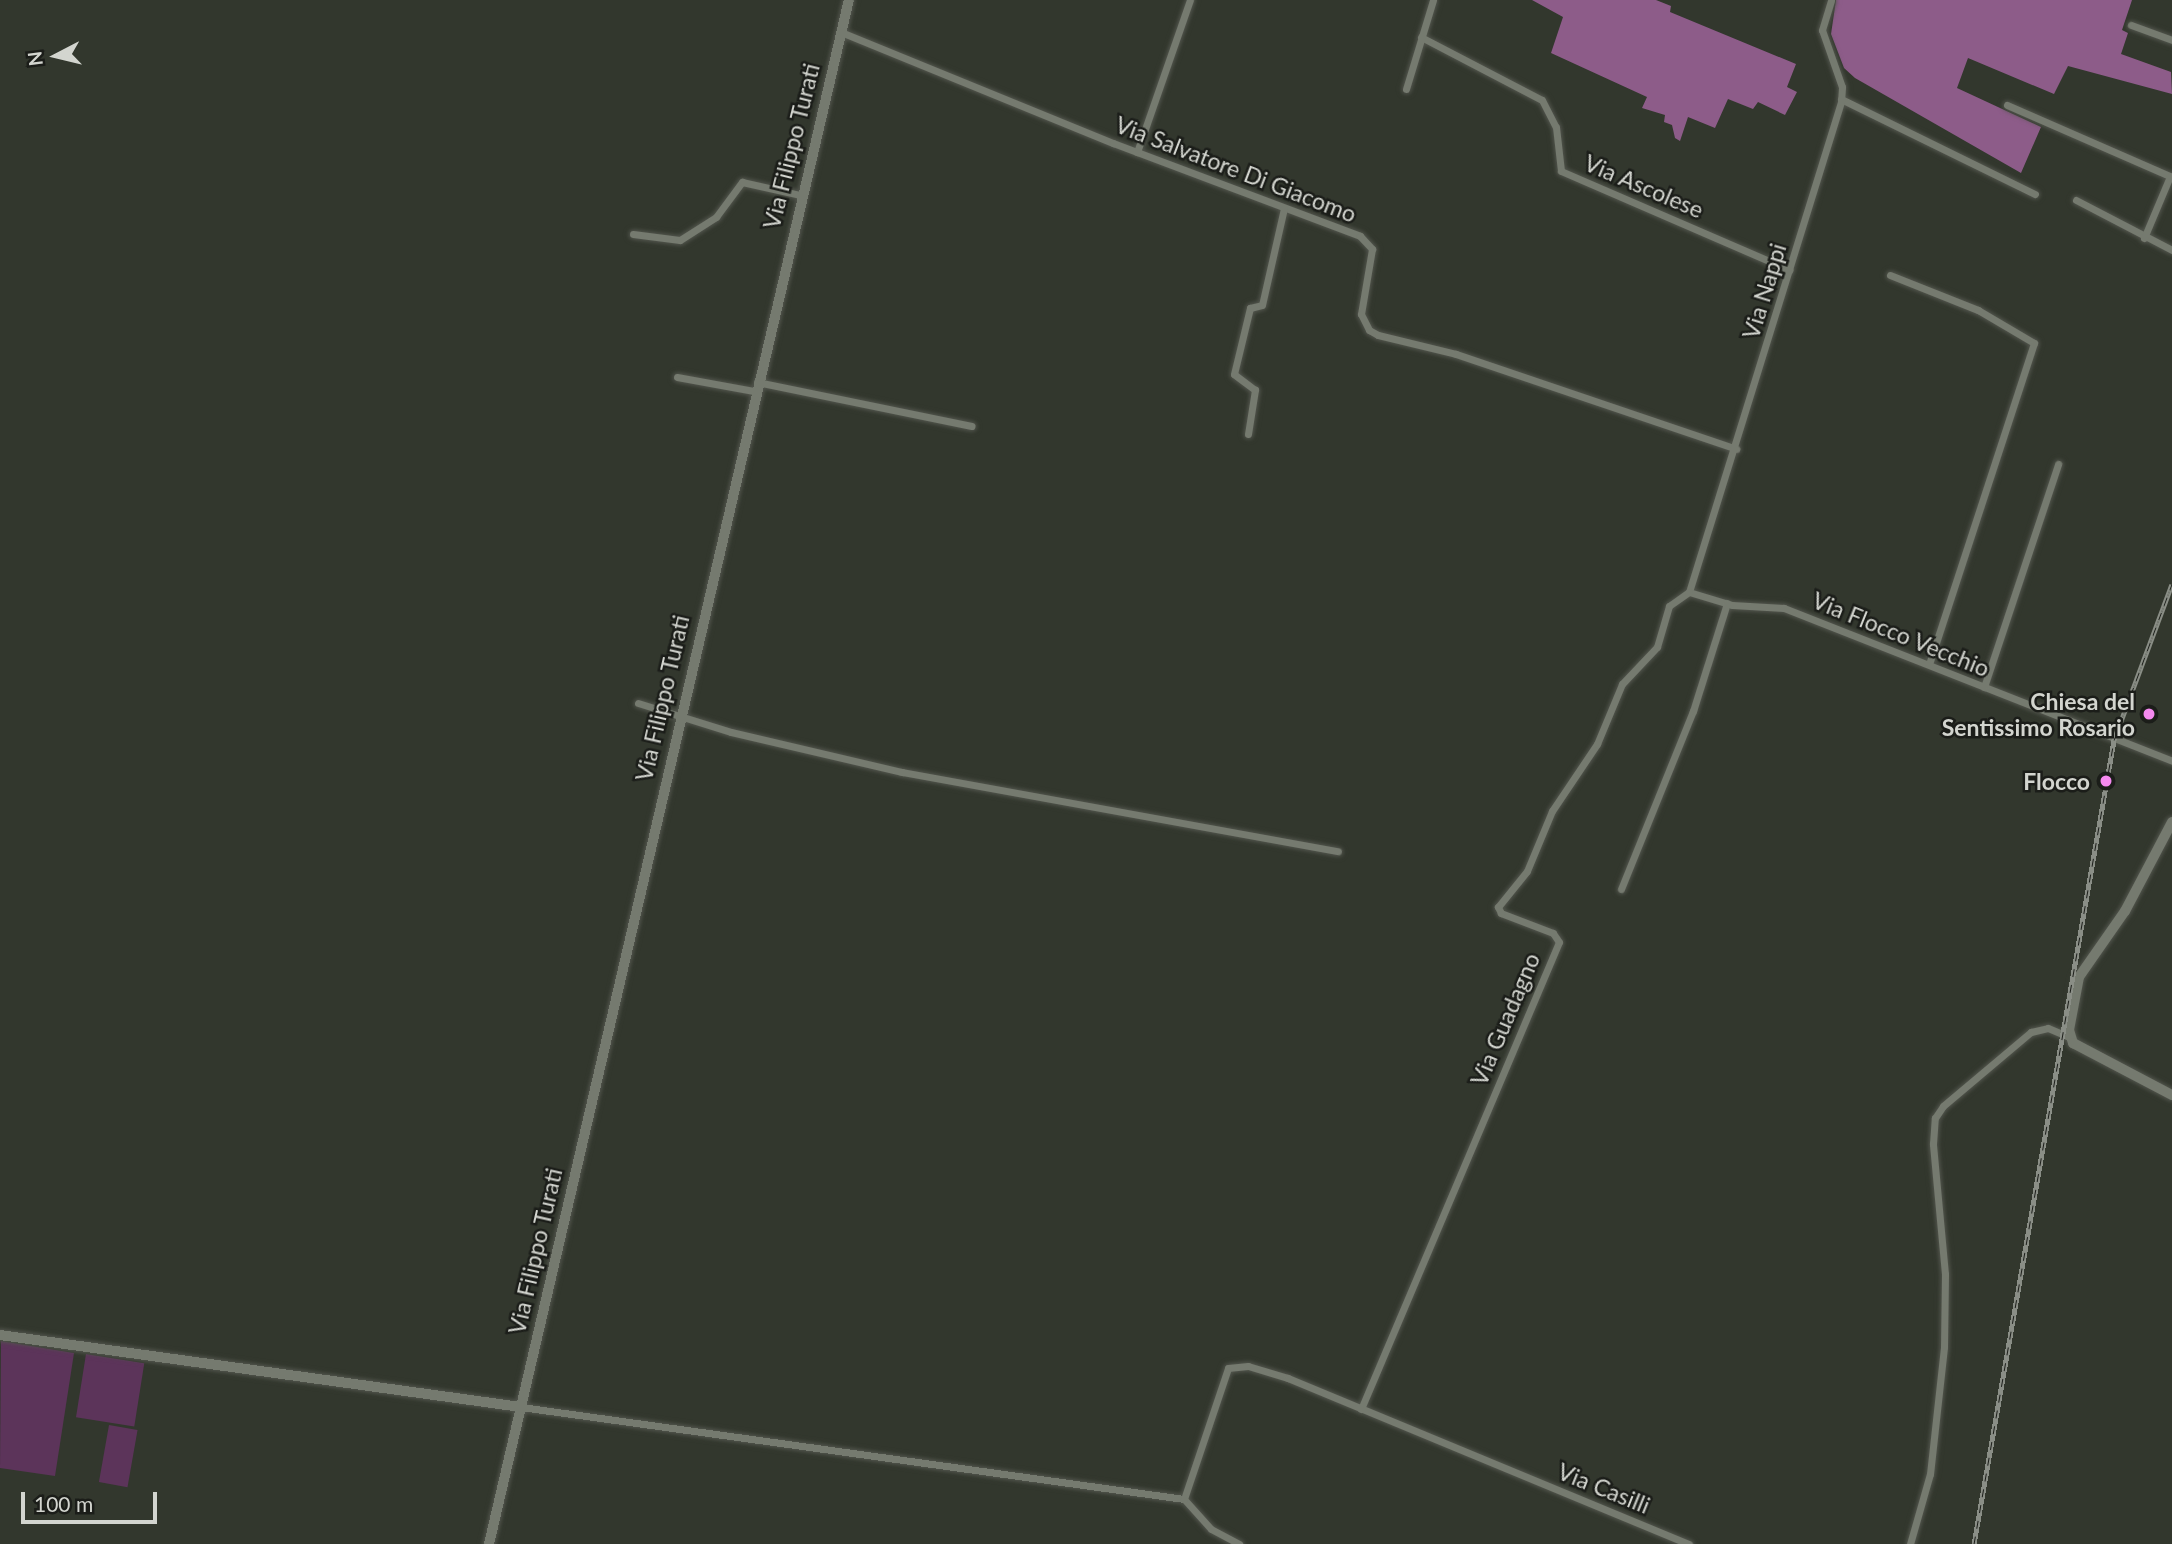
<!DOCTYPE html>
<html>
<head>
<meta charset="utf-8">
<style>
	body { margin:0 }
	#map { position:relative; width:2172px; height:1544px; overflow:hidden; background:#32372d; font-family:Lato,sans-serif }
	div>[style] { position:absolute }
	.green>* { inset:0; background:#5c345a; transform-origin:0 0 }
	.forest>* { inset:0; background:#8d5c89 }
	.roads { filter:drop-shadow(0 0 2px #52554d) drop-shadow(0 0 2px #52554d) }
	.street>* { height:7px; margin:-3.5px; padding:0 3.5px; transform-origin:3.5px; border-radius:3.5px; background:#757a6f }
	.secondary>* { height:10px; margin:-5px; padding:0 5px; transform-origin:5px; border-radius:5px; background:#757a6f }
	.rail>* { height:5px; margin-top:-2.5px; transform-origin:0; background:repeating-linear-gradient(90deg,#1b1d19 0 8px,#8a8e86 0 16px); box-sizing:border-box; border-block:2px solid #8a8e86 }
	.dots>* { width:19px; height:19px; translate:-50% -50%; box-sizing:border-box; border:4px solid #1b1d19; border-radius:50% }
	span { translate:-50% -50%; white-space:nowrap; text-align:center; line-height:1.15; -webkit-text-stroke:5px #1b1d19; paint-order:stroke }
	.street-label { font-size:23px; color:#d3d5cf }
	.poi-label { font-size:23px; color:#d3d5cf; font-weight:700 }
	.right { translate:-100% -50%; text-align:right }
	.north { position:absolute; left:21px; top:21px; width:70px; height:70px; -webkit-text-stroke:5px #1b1d19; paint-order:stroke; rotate:263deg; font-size:19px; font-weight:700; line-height:28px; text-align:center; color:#d3d5cf }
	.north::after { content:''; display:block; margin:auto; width:24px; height:32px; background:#d3d5cf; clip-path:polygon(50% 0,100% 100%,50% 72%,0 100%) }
	.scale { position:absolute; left:21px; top:1492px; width:136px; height:32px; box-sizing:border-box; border:4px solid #d3d5cf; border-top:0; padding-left:9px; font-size:21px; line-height:24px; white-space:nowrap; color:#d3d5cf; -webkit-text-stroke:5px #1b1d19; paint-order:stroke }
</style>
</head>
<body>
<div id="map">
	<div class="green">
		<div style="clip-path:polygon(1px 1341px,74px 1353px,55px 1476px,0 1468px)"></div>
		<div style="left:86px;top:1354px;width:59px;height:64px;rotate:9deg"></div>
		<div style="left:109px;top:1425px;width:29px;height:58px;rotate:10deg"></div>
	</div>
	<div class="forest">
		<div style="clip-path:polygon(1532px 0,1656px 0,1671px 6px,1670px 12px,1796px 64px,1787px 87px,1797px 92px,1785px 115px,1758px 102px,1753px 109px,1728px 99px,1715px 128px,1688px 117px,1680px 141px,1675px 138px,1672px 125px,1664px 122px,1665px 115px,1642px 108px,1647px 97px,1551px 53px,1563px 17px)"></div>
		<div style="clip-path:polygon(1836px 0,2132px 0,2122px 30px,2128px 33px,2121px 54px,2171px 72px,2172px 94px,2068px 66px,2054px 94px,1968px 58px,1957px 88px,2041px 127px,2021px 173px,1855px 78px,1844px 68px,1831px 34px)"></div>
	</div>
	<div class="roads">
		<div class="street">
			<div style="left:2131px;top:25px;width:44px;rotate:20.1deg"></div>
			<div style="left:841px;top:32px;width:294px;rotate:22.2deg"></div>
			<div style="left:1113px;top:143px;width:264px;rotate:20.6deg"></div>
			<div style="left:1360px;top:236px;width:18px;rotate:47deg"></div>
			<div style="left:1372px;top:249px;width:66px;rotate:99.6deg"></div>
			<div style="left:1361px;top:314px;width:18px;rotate:63deg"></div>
			<div style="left:1369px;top:330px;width:10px;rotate:29deg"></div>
			<div style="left:1378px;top:335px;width:80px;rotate:13.7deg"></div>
			<div style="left:1456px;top:354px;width:296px;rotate:18.7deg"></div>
			<div style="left:1421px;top:37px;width:136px;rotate:27.5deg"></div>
			<div style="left:1542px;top:100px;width:30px;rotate:63deg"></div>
			<div style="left:1556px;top:127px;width:44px;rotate:83.5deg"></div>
			<div style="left:1561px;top:171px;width:249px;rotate:23.4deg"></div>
			<div style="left:1406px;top:89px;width:93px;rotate:-73.1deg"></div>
			<div style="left:1841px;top:99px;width:216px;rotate:26.1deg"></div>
			<div style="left:2007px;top:105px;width:180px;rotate:23.6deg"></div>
			<div style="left:1137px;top:152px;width:161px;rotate:-70.8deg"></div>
			<div style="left:2076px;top:200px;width:108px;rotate:27.5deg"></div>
			<div style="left:633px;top:234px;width:47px;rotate:7.3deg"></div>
			<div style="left:680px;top:240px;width:43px;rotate:-32.6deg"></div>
			<div style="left:716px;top:217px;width:44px;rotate:-53.4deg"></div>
			<div style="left:742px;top:182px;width:59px;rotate:12.6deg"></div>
			<div style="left:2144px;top:238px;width:67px;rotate:-67.2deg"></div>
			<div style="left:1890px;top:275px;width:95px;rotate:21.7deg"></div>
			<div style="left:1978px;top:310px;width:65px;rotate:30.5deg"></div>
			<div style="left:2034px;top:343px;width:338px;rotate:108.1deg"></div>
			<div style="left:677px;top:377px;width:78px;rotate:10.3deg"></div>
			<div style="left:757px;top:382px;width:219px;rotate:11.6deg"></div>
			<div style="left:1248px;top:434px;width:45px;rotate:-81deg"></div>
			<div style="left:1255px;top:390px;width:26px;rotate:-143deg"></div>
			<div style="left:1234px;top:374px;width:68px;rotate:-76.4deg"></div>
			<div style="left:1250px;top:308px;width:12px;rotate:-14deg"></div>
			<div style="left:1262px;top:305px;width:99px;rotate:-77.2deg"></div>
			<div style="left:1689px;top:592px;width:513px;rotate:-72.77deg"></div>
			<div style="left:1841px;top:102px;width:15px;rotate:-86deg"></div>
			<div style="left:1842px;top:87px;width:60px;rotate:-109.3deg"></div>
			<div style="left:1822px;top:30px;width:31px;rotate:-73deg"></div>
			<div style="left:1689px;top:592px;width:45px;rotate:16.8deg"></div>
			<div style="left:1732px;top:605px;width:52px;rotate:3.3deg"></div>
			<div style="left:1784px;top:608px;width:417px;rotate:21.5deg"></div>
			<div style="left:1984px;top:687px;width:235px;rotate:-71.6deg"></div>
			<div style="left:638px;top:703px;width:97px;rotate:17.3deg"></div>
			<div style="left:731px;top:732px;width:176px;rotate:13.2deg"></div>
			<div style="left:902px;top:772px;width:443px;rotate:10.3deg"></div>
			<div style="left:1621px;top:889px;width:192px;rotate:-68deg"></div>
			<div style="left:1693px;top:711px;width:113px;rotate:-72.5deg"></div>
			<div style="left:521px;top:1407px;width:669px;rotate:7.9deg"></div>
			<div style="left:1184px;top:1499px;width:40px;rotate:48deg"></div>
			<div style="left:1211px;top:1529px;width:32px;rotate:28deg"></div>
			<div style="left:1361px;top:1409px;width:507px;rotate:-67.02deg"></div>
			<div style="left:1559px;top:942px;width:11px;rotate:-124deg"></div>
			<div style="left:1553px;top:933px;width:56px;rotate:-159deg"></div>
			<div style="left:1501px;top:913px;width:7px;rotate:-117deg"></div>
			<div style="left:1498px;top:907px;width:46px;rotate:-51.1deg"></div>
			<div style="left:1527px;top:871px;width:65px;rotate:-67.4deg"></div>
			<div style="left:1552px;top:811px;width:81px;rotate:-56.1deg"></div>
			<div style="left:1597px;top:744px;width:65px;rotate:-67.4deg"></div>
			<div style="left:1622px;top:684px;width:51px;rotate:-46.6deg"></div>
			<div style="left:1657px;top:647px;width:43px;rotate:-73.7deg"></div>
			<div style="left:1669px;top:606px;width:24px;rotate:-35deg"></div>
			<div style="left:1184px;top:1499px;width:138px;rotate:-71.4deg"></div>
			<div style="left:1228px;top:1368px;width:20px;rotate:-6deg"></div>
			<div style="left:1248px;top:1366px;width:42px;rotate:16.7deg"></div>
			<div style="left:1288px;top:1378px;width:434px;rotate:22.5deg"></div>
			<div style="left:1910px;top:1544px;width:73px;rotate:-74.1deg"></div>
			<div style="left:1930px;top:1474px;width:128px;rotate:-83.7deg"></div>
			<div style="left:1944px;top:1347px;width:73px;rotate:-89.2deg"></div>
			<div style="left:1945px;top:1274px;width:131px;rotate:-95.3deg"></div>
			<div style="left:1933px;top:1144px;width:26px;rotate:-86deg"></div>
			<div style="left:1935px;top:1118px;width:14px;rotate:-56deg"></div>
			<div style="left:1943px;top:1106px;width:115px;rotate:-40.1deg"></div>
			<div style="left:2031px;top:1032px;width:17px;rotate:-13deg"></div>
			<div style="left:2048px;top:1028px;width:23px;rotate:23deg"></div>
		</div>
		<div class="secondary">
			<div style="left:2172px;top:822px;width:101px;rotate:117.8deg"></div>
			<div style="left:2125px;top:911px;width:80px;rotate:124.9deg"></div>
			<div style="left:2079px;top:977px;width:54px;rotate:100.7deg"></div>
			<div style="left:2069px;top:1030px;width:14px;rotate:73deg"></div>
			<div style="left:2073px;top:1043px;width:112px;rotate:27.7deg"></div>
			<div style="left:0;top:1335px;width:526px;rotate:7.87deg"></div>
			<div style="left:489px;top:1544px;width:1585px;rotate:-76.88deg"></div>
		</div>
	</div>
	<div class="rail">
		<div style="left:1974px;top:1544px;width:816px;rotate:-80.12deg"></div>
		<div style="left:2114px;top:740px;width:166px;rotate:-69.6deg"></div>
	</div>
	<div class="dots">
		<div style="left:2149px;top:714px;background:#f589ef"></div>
		<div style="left:2106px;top:781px;background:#f589ef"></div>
	</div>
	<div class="street-label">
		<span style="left:791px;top:146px;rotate:-76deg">Via Filippo Turati</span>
		<span style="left:1236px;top:169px;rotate:21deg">Via Salvatore Di Giacomo</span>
		<span style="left:1644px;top:186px;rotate:23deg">Via Ascolese</span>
		<span style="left:1764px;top:291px;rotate:-73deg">Via Nappi</span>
		<span style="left:1901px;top:634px;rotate:22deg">Via Flocco Vecchio</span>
		<span style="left:662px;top:698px;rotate:-77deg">Via Filippo Turati</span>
		<span style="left:1505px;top:1019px;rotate:-67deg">Via Guadagno</span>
		<span style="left:535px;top:1251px;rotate:-77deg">Via Filippo Turati</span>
		<span style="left:1604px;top:1488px;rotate:22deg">Via Casilli</span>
	</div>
	<div class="poi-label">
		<span class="right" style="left:2135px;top:714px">Chiesa del<br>Sentissimo Rosario</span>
		<span class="right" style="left:2090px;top:781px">Flocco</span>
	</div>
	<div class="north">N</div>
	<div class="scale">100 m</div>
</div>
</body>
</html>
